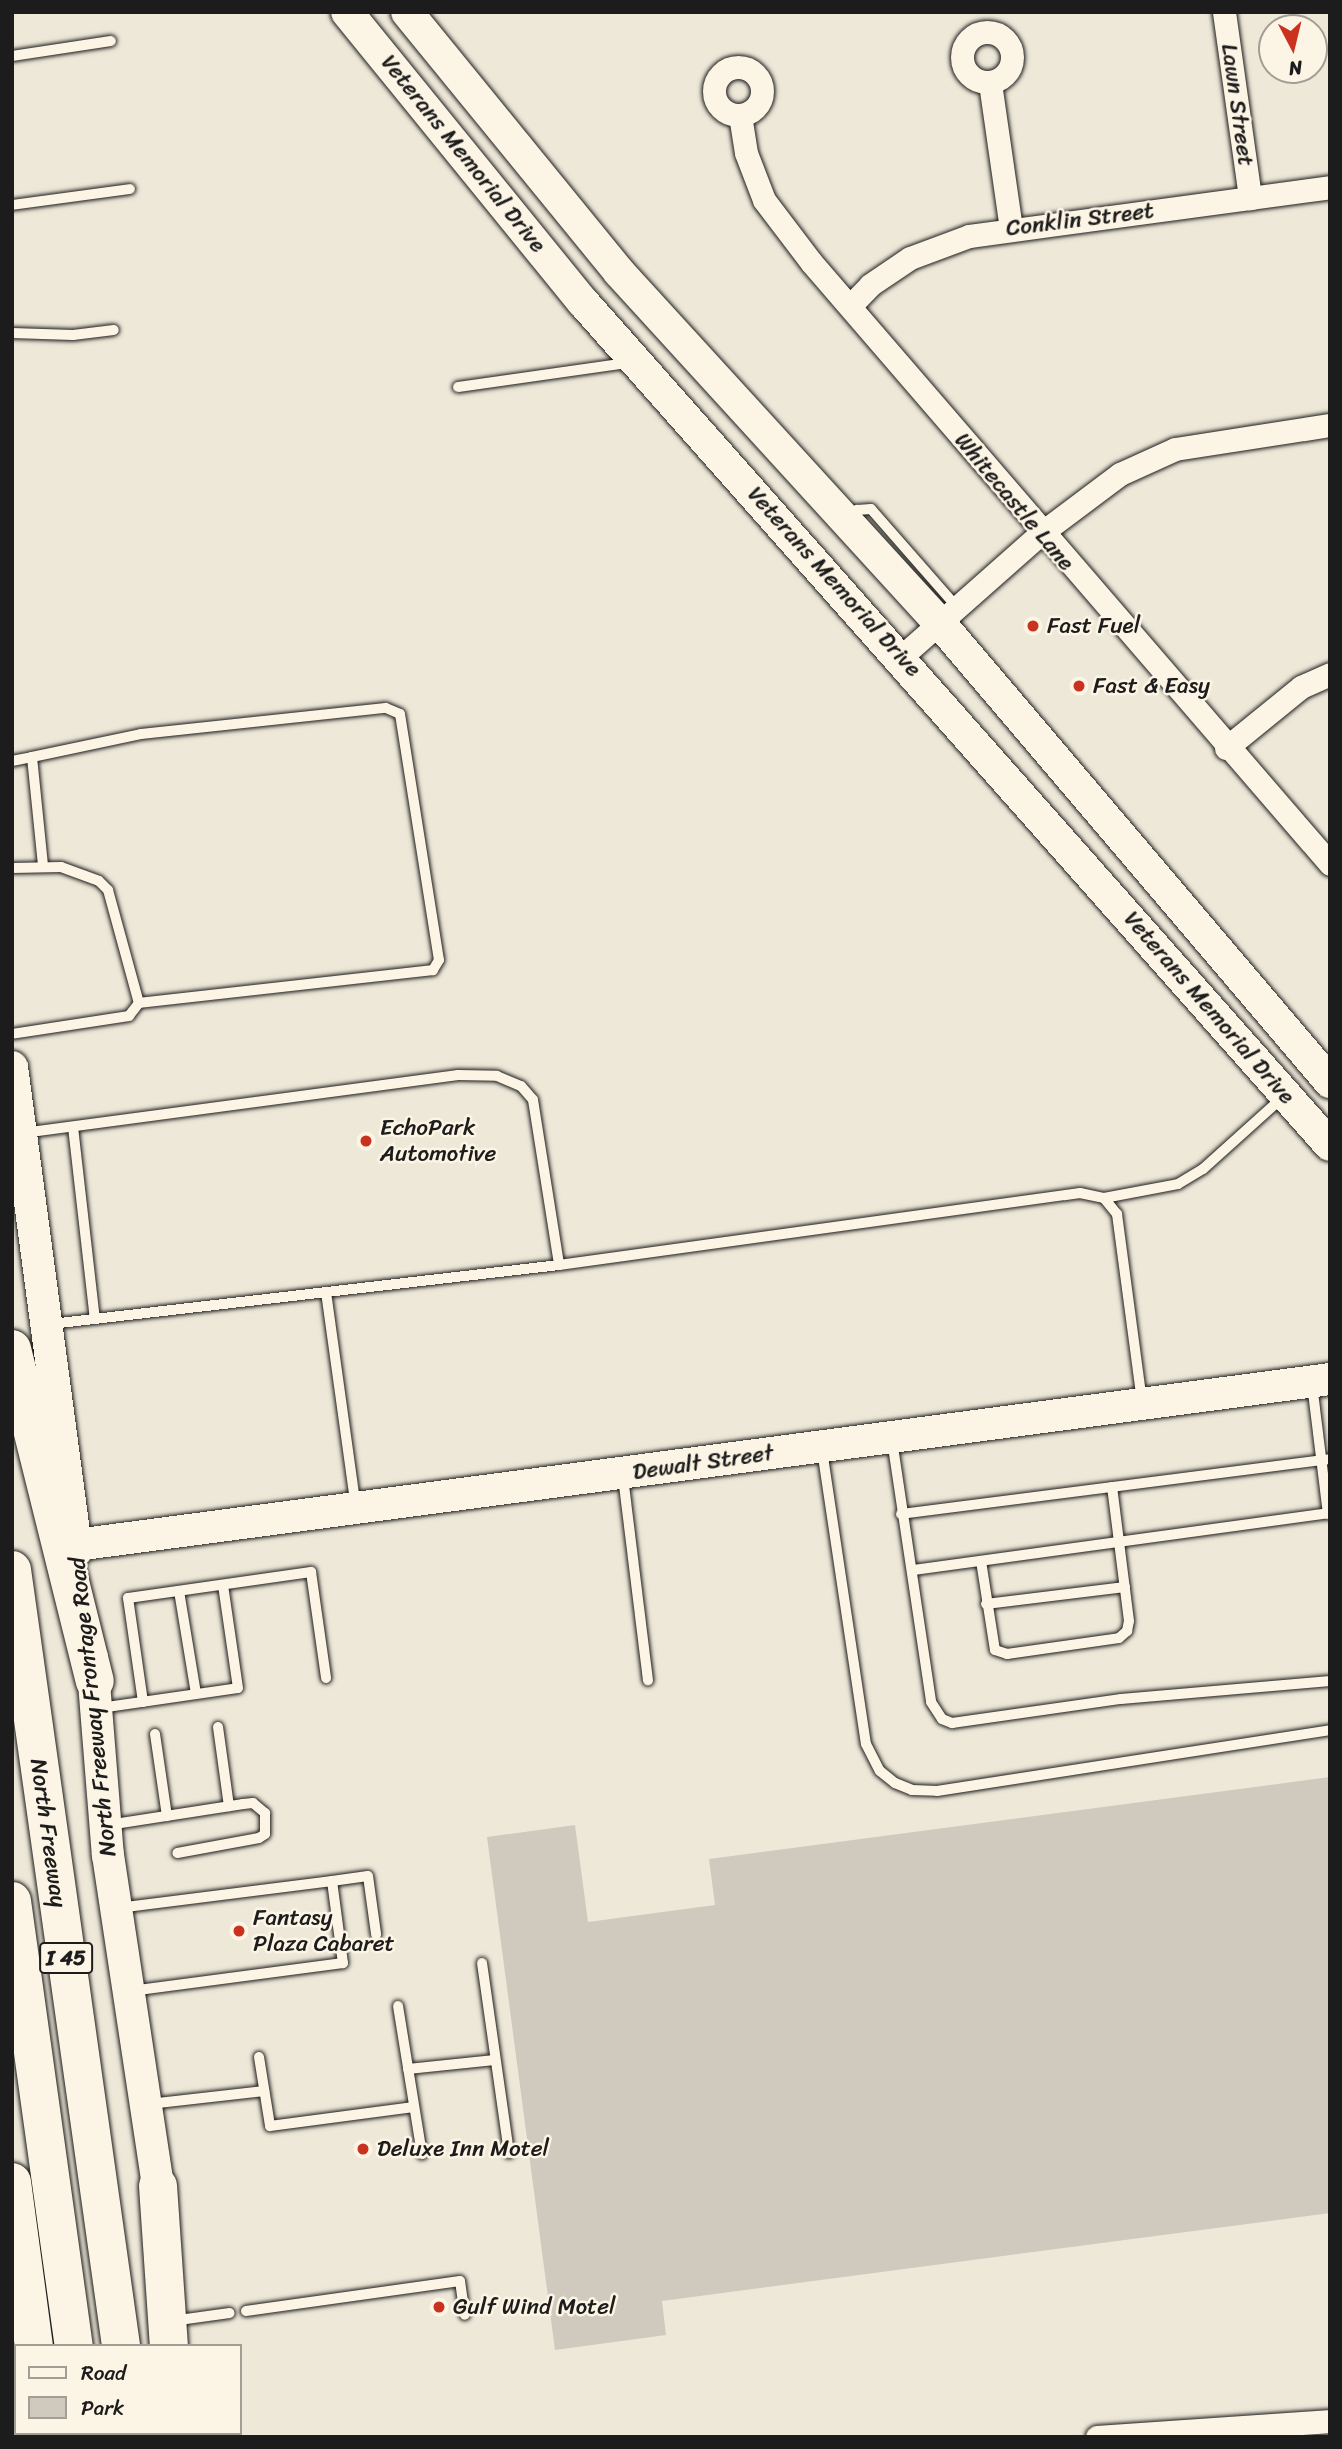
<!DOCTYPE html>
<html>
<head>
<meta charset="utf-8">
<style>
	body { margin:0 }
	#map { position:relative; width:1342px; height:2449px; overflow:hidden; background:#eee8d9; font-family:Sriracha,sans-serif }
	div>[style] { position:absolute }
	.green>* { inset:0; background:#cfcabd }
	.roads { filter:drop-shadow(0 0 2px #1c1c1c) drop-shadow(0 0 2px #1c1c1c) }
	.lane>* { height:10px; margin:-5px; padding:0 5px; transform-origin:5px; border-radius:5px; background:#fcf5e5 }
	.street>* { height:23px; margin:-11.5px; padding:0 11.5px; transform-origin:11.5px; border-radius:11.5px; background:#fcf5e5 }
	.street>.ring { margin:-11.5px; padding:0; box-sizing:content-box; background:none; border:23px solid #fcf5e5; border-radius:50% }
	.secondary>* { height:32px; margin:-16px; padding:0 16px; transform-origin:16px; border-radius:16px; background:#fcf5e5 }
	.highway>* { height:38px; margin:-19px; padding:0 19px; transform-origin:19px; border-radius:19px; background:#fcf5e5 }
	.dots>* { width:19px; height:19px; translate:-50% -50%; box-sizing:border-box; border:4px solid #fcf5e5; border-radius:50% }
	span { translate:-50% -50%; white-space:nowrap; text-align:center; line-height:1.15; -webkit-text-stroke:5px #fcf5e5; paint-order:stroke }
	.shield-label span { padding:2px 5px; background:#fcf5e5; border:2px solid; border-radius:5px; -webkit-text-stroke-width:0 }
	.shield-label { font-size:21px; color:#1c1c1c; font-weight:700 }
	.street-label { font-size:23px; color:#1c1c1c }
	.poi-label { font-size:23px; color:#1c1c1c }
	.left { translate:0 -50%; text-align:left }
	.frame { position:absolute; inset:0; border:14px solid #1c1c1c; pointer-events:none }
	.legend { position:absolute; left:14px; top:2344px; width:228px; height:91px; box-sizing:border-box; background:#fcf5e5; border:2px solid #a29e95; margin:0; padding:9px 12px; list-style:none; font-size:21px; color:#1c1c1c }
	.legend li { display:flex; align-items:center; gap:14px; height:35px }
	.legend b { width:35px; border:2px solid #a29e95 }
	.north { position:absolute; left:1258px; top:14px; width:70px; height:70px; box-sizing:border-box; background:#fcf5e5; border:2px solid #a29e95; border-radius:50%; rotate:173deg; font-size:19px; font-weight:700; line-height:28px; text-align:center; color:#1c1c1c }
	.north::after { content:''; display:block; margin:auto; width:24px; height:32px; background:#c8321e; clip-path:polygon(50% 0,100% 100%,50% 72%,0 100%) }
</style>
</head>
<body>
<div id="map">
	<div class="green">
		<div style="clip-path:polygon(1330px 1777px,1330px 2213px,662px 2301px,666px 2335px,555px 2350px,487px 1837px,575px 1825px,588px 1922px,715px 1905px,709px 1859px)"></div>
	</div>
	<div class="roads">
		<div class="lane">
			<div style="left:12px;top:56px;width:100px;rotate:-8.6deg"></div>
			<div style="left:12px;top:205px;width:119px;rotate:-7.7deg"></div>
			<div style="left:12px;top:333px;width:61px;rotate:1.9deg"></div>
			<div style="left:73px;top:335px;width:41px;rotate:-7deg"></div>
			<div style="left:458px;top:387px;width:178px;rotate:-8.1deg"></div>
			<div style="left:849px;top:517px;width:11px;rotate:-41deg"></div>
			<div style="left:857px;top:510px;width:14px;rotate:-4deg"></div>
			<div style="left:871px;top:509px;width:129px;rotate:48.8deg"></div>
			<div style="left:32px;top:757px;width:111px;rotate:-11.9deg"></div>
			<div style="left:141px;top:734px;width:246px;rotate:-6.1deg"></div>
			<div style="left:386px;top:708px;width:15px;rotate:23deg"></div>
			<div style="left:400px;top:714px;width:249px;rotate:81deg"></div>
			<div style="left:439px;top:960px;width:12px;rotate:121deg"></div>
			<div style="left:433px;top:970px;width:296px;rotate:173.6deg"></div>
			<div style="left:12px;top:761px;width:20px;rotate:-11deg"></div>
			<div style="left:32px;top:757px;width:109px;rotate:84.2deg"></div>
			<div style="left:12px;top:868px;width:49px;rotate:-1.2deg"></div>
			<div style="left:61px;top:867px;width:40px;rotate:20.2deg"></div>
			<div style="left:99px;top:881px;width:13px;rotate:45deg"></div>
			<div style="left:108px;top:890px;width:117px;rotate:74.7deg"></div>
			<div style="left:139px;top:1003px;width:16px;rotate:128deg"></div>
			<div style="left:129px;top:1016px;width:118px;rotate:171.3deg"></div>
			<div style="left:73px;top:1127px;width:193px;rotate:83.5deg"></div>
			<div style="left:23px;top:1133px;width:439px;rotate:-7.6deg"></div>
			<div style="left:458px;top:1075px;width:39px;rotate:1deg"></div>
			<div style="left:497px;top:1076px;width:26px;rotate:23deg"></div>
			<div style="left:521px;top:1086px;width:18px;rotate:49deg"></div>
			<div style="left:533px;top:1100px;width:167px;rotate:81deg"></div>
			<div style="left:1104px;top:1198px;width:75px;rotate:-10.7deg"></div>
			<div style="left:1178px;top:1184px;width:29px;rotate:-31deg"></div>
			<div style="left:1203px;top:1169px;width:108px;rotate:-42deg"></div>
			<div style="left:326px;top:1292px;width:217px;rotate:82.1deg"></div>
			<div style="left:51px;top:1324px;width:511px;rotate:-6.62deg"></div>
			<div style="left:559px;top:1265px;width:526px;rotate:-7.87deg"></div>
			<div style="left:1080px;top:1193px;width:25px;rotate:12deg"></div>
			<div style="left:1104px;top:1198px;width:21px;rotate:51deg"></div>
			<div style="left:1117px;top:1214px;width:189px;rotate:82.4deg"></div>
			<div style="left:1312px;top:1384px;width:131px;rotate:83deg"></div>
			<div style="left:892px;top:1440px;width:265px;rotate:81.5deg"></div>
			<div style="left:931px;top:1702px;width:20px;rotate:57deg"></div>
			<div style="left:942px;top:1719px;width:11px;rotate:22deg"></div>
			<div style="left:952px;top:1723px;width:171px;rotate:-8.1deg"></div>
			<div style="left:1121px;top:1699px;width:210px;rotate:-4.9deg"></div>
			<div style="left:822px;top:1450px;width:297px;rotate:81.5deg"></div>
			<div style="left:866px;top:1744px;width:30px;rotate:63deg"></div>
			<div style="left:880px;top:1771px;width:19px;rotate:39deg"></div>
			<div style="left:895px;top:1783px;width:18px;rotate:22deg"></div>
			<div style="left:912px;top:1790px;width:25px;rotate:2deg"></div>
			<div style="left:937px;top:1791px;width:398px;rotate:-8.8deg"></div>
			<div style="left:623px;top:1477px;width:205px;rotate:83deg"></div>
			<div style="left:901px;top:1514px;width:433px;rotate:-7.3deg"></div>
			<div style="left:981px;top:1561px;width:90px;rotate:81.1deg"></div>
			<div style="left:995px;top:1650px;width:13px;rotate:18deg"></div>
			<div style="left:1007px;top:1654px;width:113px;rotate:-8.1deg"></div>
			<div style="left:1119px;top:1638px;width:11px;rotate:-41deg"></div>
			<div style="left:1127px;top:1631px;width:10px;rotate:-79deg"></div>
			<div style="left:1129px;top:1621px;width:135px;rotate:-97.2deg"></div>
			<div style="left:913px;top:1570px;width:421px;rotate:-7.8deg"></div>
			<div style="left:179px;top:1591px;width:104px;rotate:80.6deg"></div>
			<div style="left:986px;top:1604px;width:140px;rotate:-7deg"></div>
			<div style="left:143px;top:1702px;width:105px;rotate:-98.2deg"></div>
			<div style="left:128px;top:1598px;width:185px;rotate:-8.1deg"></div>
			<div style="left:311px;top:1572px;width:107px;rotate:81.9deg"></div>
			<div style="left:100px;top:1708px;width:139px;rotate:-8.2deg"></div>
			<div style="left:238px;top:1688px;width:104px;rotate:-98.3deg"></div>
			<div style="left:218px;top:1727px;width:80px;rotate:82.1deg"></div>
			<div style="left:155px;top:1734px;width:83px;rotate:81.7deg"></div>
			<div style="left:108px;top:1825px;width:137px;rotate:-8.8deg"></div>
			<div style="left:243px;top:1804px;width:10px;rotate:-6deg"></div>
			<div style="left:253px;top:1803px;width:16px;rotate:40deg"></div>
			<div style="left:265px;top:1813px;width:21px;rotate:90deg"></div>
			<div style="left:265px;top:1834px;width:7px;rotate:146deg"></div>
			<div style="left:259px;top:1838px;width:83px;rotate:169.6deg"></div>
			<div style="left:332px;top:1881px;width:36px;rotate:-8deg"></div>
			<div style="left:368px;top:1876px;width:59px;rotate:82.1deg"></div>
			<div style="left:118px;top:1908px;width:216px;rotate:-7.2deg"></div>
			<div style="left:332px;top:1881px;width:83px;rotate:82.4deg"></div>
			<div style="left:343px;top:1963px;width:214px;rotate:172.5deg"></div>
			<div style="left:482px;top:1963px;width:192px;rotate:81.9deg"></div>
			<div style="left:398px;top:2006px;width:150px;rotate:80.8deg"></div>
			<div style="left:259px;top:2057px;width:70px;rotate:80.9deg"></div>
			<div style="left:270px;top:2126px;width:145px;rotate:-7.5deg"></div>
			<div style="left:408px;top:2069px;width:87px;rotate:-5.9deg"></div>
			<div style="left:149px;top:2104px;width:116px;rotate:-6.4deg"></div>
			<div style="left:246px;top:2311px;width:216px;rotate:-8deg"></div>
			<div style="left:460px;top:2281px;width:34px;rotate:82deg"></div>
			<div style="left:179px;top:2320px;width:51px;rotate:-7.8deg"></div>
		</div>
		<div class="street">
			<div style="left:1224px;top:12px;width:188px;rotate:82deg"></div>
			<div class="ring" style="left:962px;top:32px;width:27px;height:27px"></div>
			<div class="ring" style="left:714px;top:67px;width:25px;height:25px"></div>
			<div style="left:990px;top:83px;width:147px;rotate:81.8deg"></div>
			<div style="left:740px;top:115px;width:38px;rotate:81deg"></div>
			<div style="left:746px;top:153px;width:50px;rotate:69deg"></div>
			<div style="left:764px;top:200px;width:78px;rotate:52.8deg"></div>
			<div style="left:811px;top:262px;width:795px;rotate:49.23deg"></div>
			<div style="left:850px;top:306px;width:29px;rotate:-46deg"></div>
			<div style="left:870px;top:285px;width:48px;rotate:-34deg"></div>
			<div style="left:910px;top:258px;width:63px;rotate:-20.4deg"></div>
			<div style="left:969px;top:236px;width:364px;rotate:-7.7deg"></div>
			<div style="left:901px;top:657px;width:186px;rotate:-41.5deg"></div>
			<div style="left:1040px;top:534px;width:100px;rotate:-36.9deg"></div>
			<div style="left:1120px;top:474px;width:60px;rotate:-24.4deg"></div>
			<div style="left:1175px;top:449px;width:157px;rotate:-8.8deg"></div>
			<div style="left:1226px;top:748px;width:97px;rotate:-39.1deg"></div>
			<div style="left:1301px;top:687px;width:32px;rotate:-24deg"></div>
			<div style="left:1097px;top:2437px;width:234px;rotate:-3.9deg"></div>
		</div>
		<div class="secondary">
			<div style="left:347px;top:12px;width:374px;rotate:50.9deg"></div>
			<div style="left:583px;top:302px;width:1126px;rotate:48.46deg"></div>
			<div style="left:407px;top:12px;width:335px;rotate:50.8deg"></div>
			<div style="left:619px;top:272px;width:474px;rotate:47.6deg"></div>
			<div style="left:939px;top:622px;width:604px;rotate:49.64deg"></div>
			<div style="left:12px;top:1067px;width:488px;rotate:82.4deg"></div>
			<div style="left:76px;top:1545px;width:1265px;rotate:-7.54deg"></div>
			<div style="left:92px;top:1658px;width:198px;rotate:85.4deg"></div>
			<div style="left:108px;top:1855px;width:360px;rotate:81.4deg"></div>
			<div style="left:197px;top:2433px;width:4px;rotate:76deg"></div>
		</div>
		<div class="highway">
			<div style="left:12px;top:1349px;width:342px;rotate:76deg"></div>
			<div style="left:12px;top:1570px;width:784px;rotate:82deg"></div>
			<div style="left:12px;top:1901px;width:449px;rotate:82.1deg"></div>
			<div style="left:12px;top:2182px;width:165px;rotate:82.4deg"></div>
			<div style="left:158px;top:2186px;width:160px;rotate:86.1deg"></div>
			<div style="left:46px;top:2433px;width:4px;rotate:76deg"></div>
			<div style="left:87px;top:2433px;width:4px;rotate:90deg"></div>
			<div style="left:134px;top:2433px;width:4px;rotate:90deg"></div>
			<div style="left:175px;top:2433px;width:4px;rotate:90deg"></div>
		</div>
	</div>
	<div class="dots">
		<div style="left:1033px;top:626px;background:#c8321e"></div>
		<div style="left:1079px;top:686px;background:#c8321e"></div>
		<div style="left:366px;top:1141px;background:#c8321e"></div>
		<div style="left:239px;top:1931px;background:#c8321e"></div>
		<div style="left:363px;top:2149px;background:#c8321e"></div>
		<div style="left:439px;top:2307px;background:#c8321e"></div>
	</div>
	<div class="shield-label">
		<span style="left:66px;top:1958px">I 45</span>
	</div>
	<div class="street-label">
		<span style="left:1237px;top:105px;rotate:82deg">Lawn Street</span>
		<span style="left:463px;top:154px;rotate:51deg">Veterans Memorial Drive</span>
		<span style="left:1080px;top:220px;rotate:-7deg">Conklin Street</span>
		<span style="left:1014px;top:502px;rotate:50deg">Whitecastle Lane</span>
		<span style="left:834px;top:582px;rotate:48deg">Veterans Memorial Drive</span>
		<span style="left:1209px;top:1008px;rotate:49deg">Veterans Memorial Drive</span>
		<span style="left:703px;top:1463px;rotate:-8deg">Dewalt Street</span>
		<span style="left:93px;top:1707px;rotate:-96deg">North Freeway Frontage Road</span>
		<span style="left:48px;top:1833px;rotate:82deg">North Freeway</span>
	</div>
	<div class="poi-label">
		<span class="left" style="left:1047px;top:626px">Fast Fuel</span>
		<span class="left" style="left:1093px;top:686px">Fast &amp; Easy</span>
		<span class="left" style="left:380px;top:1141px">EchoPark<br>Automotive</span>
		<span class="left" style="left:253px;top:1931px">Fantasy<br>Plaza Cabaret</span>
		<span class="left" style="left:377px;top:2149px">Deluxe Inn Motel</span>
		<span class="left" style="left:453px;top:2307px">Gulf Wind Motel</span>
	</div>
	<div class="frame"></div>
	<ul class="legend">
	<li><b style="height:9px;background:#fcf5e5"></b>Road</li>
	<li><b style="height:19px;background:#cfcabd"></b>Park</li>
	</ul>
	<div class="north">N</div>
</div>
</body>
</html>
